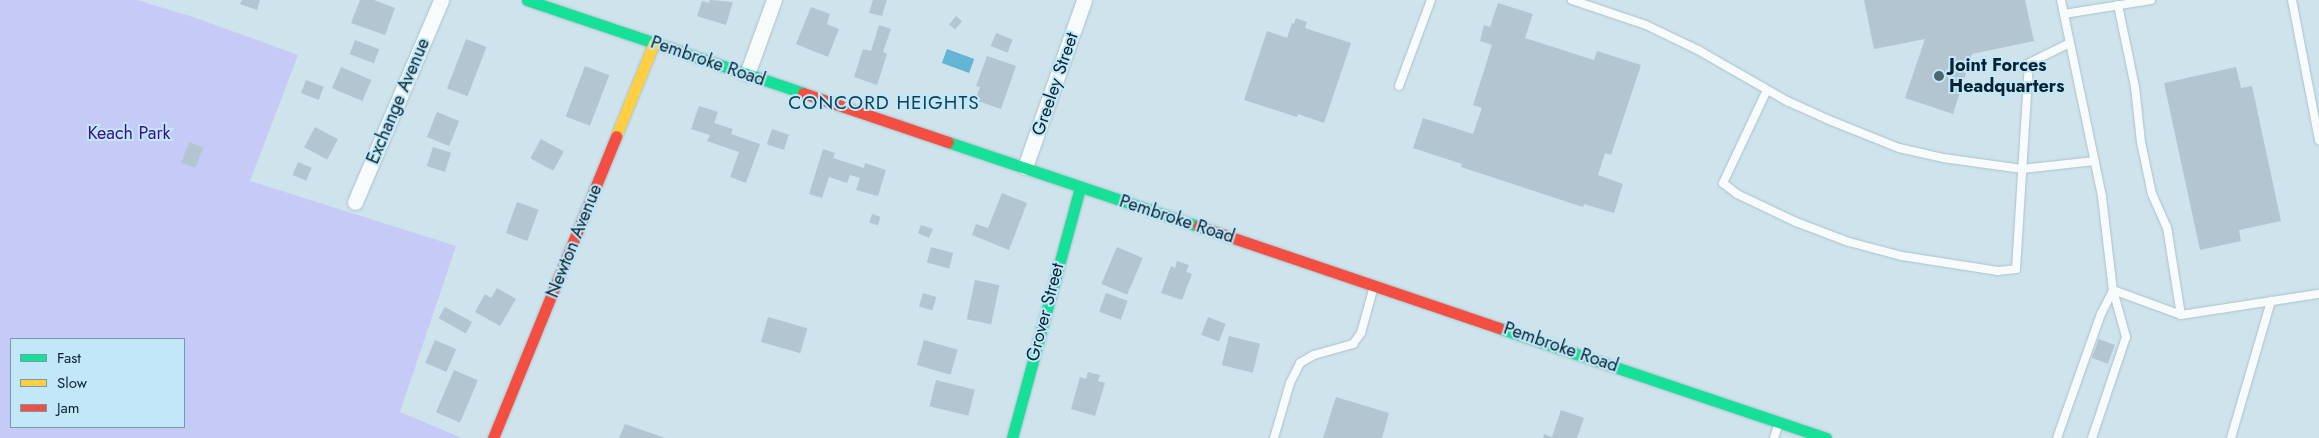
<!DOCTYPE html>
<html>
<head>
<meta charset="utf-8">
<style>
	body { margin:0 }
	#map { position:relative; width:2319px; height:438px; overflow:hidden; background:#cee3ec; font-family:Jost,sans-serif }
	div>[style] { position:absolute }
	.green>* { inset:0; background:#c5cbf6 }
	.water>* { inset:0; background:#63b5d6; transform-origin:0 0 }
	.building>* { inset:0; background:#b3c5d1; transform-origin:0 0 }
	.roads { filter:drop-shadow(0 0 1px #abc1ca) drop-shadow(0 0 1px #abc1ca) }
	.lane>* { height:8px; margin:-4px; padding:0 4px; transform-origin:4px; border-radius:4px; background:#f8fbfc }
	.street>* { height:15px; margin:-7.5px; padding:0 7.5px; transform-origin:7.5px; border-radius:7.5px; background:#f8fbfc }
	.fast>* { height:11px; margin:-5.5px; padding:0 5.5px; transform-origin:5.5px; border-radius:5.5px; background:#16e098 }
	.slow>* { height:11px; margin:-5.5px; padding:0 5.5px; transform-origin:5.5px; border-radius:5.5px; background:#ffcf43 }
	.jam>* { height:11px; margin:-5.5px; padding:0 5.5px; transform-origin:5.5px; border-radius:5.5px; background:#f24e42 }
	.dots>* { width:14px; height:14px; translate:-50% -50%; box-sizing:border-box; border:2px solid #c1e7f9; border-radius:50% }
	span { translate:-50% -50%; white-space:nowrap; text-align:center; line-height:1.15; -webkit-text-stroke:4px #c1e7f9; paint-order:stroke }
	.street-label { font-size:18px; color:#08232f }
	.poi-label { font-size:18px; color:#08232f; font-weight:700 }
	.left { translate:0 -50%; text-align:left }
	.park-label { font-size:18px; color:#3a1086 }
	.neighbourhood-label { font-size:19px; color:#0d4155; letter-spacing:1px }
	.legend { position:absolute; left:10px; top:338px; width:175px; height:90px; box-sizing:border-box; background:#c1e7f9; border:1px solid #7799a8; margin:0; padding:6px 9px; list-style:none; font-size:15px; color:#08232f }
	.legend li { display:flex; align-items:center; gap:10px; height:25px }
	.legend b { width:25px; border:1px solid #7799a8 }
</style>
</head>
<body>
<div id="map">
	<div class="green">
		<div style="clip-path:polygon(evenodd,0 0,137px 0,196px 18px,298px 55px,250px 181px,456px 246px,400px 412px,462px 438px,0 438px,0 0,11px 339px,184px 339px,184px 427px,11px 427px,11px 339px)"></div>
	</div>
	<div class="water">
		<div style="left:947px;top:49px;width:29px;height:15px;rotate:20deg"></div>
	</div>
	<div class="building">
		<div style="clip-path:polygon(242px 0,260px 0,257px 10px,240px 4px)"></div>
		<div style="clip-path:polygon(360px 0,374px 0,395px 8px,385px 35px,351px 23px)"></div>
		<div style="clip-path:polygon(710px 0,733px 2px,726px 25px,697px 16px,702px 1px,709px 3px)"></div>
		<div style="clip-path:polygon(873px 0,887px 0,882px 16px,869px 13px)"></div>
		<div style="clip-path:polygon(1864px 0,2025px 0,2034px 41px,1972px 54px,1953px 114px,1905px 98px,1925px 39px,1874px 49px)"></div>
		<div style="clip-path:polygon(1498px 3px,1533px 14px,1525px 38px,1594px 60px,1597px 51px,1641px 65px,1611px 155px,1605px 153px,1598px 175px,1623px 184px,1614px 213px,1584px 204px,1583px 207px,1461px 167px,1462px 164px,1413px 148px,1423px 118px,1473px 134px,1482px 108px,1473px 105px,1492px 45px,1480px 41px,1484px 25px,1490px 27px)"></div>
		<div style="clip-path:polygon(811px 7px,830px 14px,827px 24px,839px 29px,828px 57px,796px 44px)"></div>
		<div style="left:956px;top:16px;width:8px;height:11px;rotate:40deg"></div>
		<div style="clip-path:polygon(1296px 18px,1307px 22px,1305px 28px,1351px 43px,1324px 123px,1298px 114px,1297px 117px,1244px 100px,1267px 31px,1287px 38px,1292px 23px,1294px 24px)"></div>
		<div style="clip-path:polygon(879px 25px,891px 29px,883px 52px,887px 54px,877px 85px,854px 77px,863px 49px,871px 51px)"></div>
		<div style="left:996px;top:33px;width:18px;height:14px;rotate:22deg"></div>
		<div style="left:466px;top:39px;width:22px;height:53px;rotate:21deg"></div>
		<div style="left:355px;top:40px;width:26px;height:15px;rotate:21deg"></div>
		<div style="clip-path:polygon(987px 56px,1016px 66px,1001px 109px,975px 100px,980px 87px,976px 86px)"></div>
		<div style="left:585px;top:66px;width:26px;height:54px;rotate:21deg"></div>
		<div style="left:341px;top:67px;width:33px;height:23px;rotate:23deg"></div>
		<div style="clip-path:polygon(2236px 67px,2241px 88px,2252px 86px,2281px 221px,2239px 230px,2241px 241px,2200px 250px,2164px 83px)"></div>
		<div style="left:306px;top:80px;width:19px;height:14px;rotate:21deg"></div>
		<div style="clip-path:polygon(699px 106px,718px 112px,714px 123px,733px 129px,731px 134px,760px 144px,746px 183px,730px 177px,739px 152px,707px 141px,710px 135px,691px 129px)"></div>
		<div style="left:437px;top:112px;width:24px;height:27px;rotate:22deg"></div>
		<div style="left:315px;top:127px;width:26px;height:23px;rotate:28deg"></div>
		<div style="left:772px;top:129px;width:18px;height:16px;rotate:19deg"></div>
		<div style="left:541px;top:139px;width:26px;height:22px;rotate:29deg"></div>
		<div style="left:189px;top:142px;width:15px;height:22px;rotate:20deg"></div>
		<div style="left:433px;top:147px;width:19px;height:20px;rotate:18deg"></div>
		<div style="clip-path:polygon(823px 149px,835px 153px,833px 158px,864px 168px,865px 163px,886px 170px,878px 196px,856px 190px,860px 178px,850px 175px,847px 183px,829px 177px,822px 198px,809px 194px)"></div>
		<div style="left:298px;top:162px;width:15px;height:14px;rotate:23deg"></div>
		<div style="clip-path:polygon(1002px 193px,1027px 203px,1009px 250px,972px 235px,976px 224px,988px 228px)"></div>
		<div style="left:517px;top:202px;width:23px;height:33px;rotate:20deg"></div>
		<div style="left:872px;top:214px;width:9px;height:9px;rotate:18deg"></div>
		<div style="clip-path:polygon(921px 225px,933px 229px,929px 238px,918px 233px)"></div>
		<div style="left:931px;top:247px;width:23px;height:16px;rotate:15deg"></div>
		<div style="left:1117px;top:247px;width:28px;height:40px;rotate:23deg"></div>
		<div style="clip-path:polygon(1177px 261px,1189px 265px,1186px 272px,1192px 274px,1182px 300px,1161px 293px,1171px 266px,1175px 268px)"></div>
		<div style="left:975px;top:280px;width:25px;height:40px;rotate:12deg"></div>
		<div style="clip-path:polygon(497px 288px,516px 299px,500px 326px,475px 312px,485px 294px,491px 298px)"></div>
		<div style="left:923px;top:293px;width:14px;height:14px;rotate:17deg"></div>
		<div style="left:1106px;top:293px;width:23px;height:20px;rotate:20deg"></div>
		<div style="left:445px;top:307px;width:31px;height:13px;rotate:29deg"></div>
		<div style="left:768px;top:317px;width:41px;height:26px;rotate:16deg"></div>
		<div style="left:1208px;top:317px;width:19px;height:19px;rotate:21deg"></div>
		<div style="left:1229px;top:336px;width:32px;height:30px;rotate:14deg"></div>
		<div style="left:2099px;top:339px;width:17px;height:20px;rotate:21deg"></div>
		<div style="left:435px;top:340px;width:23px;height:25px;rotate:23deg"></div>
		<div style="left:924px;top:340px;width:35px;height:26px;rotate:16deg"></div>
		<div style="left:454px;top:370px;width:26px;height:46px;rotate:23deg"></div>
		<div style="clip-path:polygon(1088px 372px,1100px 375px,1098px 381px,1105px 383px,1095px 416px,1071px 409px,1080px 377px,1086px 379px)"></div>
		<div style="left:936px;top:380px;width:40px;height:27px;rotate:14deg"></div>
		<div style="clip-path:polygon(1336px 397px,1389px 413px,1382px 438px,1323px 438px)"></div>
		<div style="clip-path:polygon(1561px 410px,1584px 418px,1577px 438px,1543px 438px,1544px 434px,1552px 437px)"></div>
		<div style="clip-path:polygon(625px 424px,665px 438px,619px 438px)"></div>
	</div>
	<div class="roads">
		<div class="lane">
			<div style="left:1572px;top:0;width:78px;rotate:18.7deg"></div>
			<div style="left:1646px;top:25px;width:58px;rotate:25.7deg"></div>
			<div style="left:1698px;top:50px;width:103px;rotate:29.8deg"></div>
			<div style="left:1787px;top:101px;width:46px;rotate:24.3deg"></div>
			<div style="left:1829px;top:120px;width:75px;rotate:21.8deg"></div>
			<div style="left:1899px;top:148px;width:45px;rotate:12.8deg"></div>
			<div style="left:1943px;top:158px;width:80px;rotate:7.9deg"></div>
			<div style="left:2022px;top:169px;width:73px;rotate:-6.3deg"></div>
			<div style="left:2061px;top:0;width:201px;rotate:78.2deg"></div>
			<div style="left:2102px;top:197px;width:94px;rotate:83.3deg"></div>
			<div style="left:2113px;top:290px;width:49px;rotate:74.5deg"></div>
			<div style="left:2126px;top:337px;width:107px;rotate:108.6deg"></div>
			<div style="left:2292px;top:0;width:143px;rotate:79.1deg"></div>
			<div style="left:2118px;top:5px;width:84px;rotate:78.3deg"></div>
			<div style="left:2135px;top:87px;width:55px;rotate:83.8deg"></div>
			<div style="left:2141px;top:142px;width:53px;rotate:78.1deg"></div>
			<div style="left:2152px;top:194px;width:36px;rotate:66deg"></div>
			<div style="left:2167px;top:227px;width:89px;rotate:81deg"></div>
			<div style="left:2064px;top:14px;width:88px;rotate:-9.1deg"></div>
			<div style="left:1399px;top:86px;width:92px;rotate:-69.6deg"></div>
			<div style="left:1767px;top:90px;width:103px;rotate:115.3deg"></div>
			<div style="left:1723px;top:183px;width:18px;rotate:38deg"></div>
			<div style="left:1737px;top:194px;width:65px;rotate:25.4deg"></div>
			<div style="left:1796px;top:222px;width:57px;rotate:20.7deg"></div>
			<div style="left:1849px;top:242px;width:55px;rotate:14.8deg"></div>
			<div style="left:1902px;top:256px;width:97px;rotate:8.9deg"></div>
			<div style="left:1998px;top:271px;width:18px;rotate:-6deg"></div>
			<div style="left:2016px;top:269px;width:206px;rotate:-86.4deg"></div>
			<div style="left:2029px;top:63px;width:43px;rotate:-26deg"></div>
			<div style="left:2113px;top:290px;width:72px;rotate:20.2deg"></div>
			<div style="left:2181px;top:315px;width:140px;rotate:-8.7deg"></div>
			<div style="left:1274px;top:438px;width:57px;rotate:-73.8deg"></div>
			<div style="left:1290px;top:383px;width:22px;rotate:-63deg"></div>
			<div style="left:1300px;top:363px;width:16px;rotate:-30deg"></div>
			<div style="left:1314px;top:355px;width:41px;rotate:-15.8deg"></div>
			<div style="left:1353px;top:344px;width:14px;rotate:-54deg"></div>
			<div style="left:1361px;top:333px;width:49px;rotate:-74.5deg"></div>
			<div style="left:1774px;top:438px;width:16px;rotate:-72deg"></div>
			<div style="left:2057px;top:438px;width:132px;rotate:-70.5deg"></div>
			<div style="left:2101px;top:314px;width:27px;rotate:-63deg"></div>
			<div style="left:2231px;top:438px;width:143px;rotate:-73.7deg"></div>
		</div>
		<div class="street">
			<div style="left:747px;top:74px;width:79px;rotate:-70deg"></div>
			<div style="left:1025px;top:167px;width:177px;rotate:-70.5deg"></div>
			<div style="left:355px;top:202px;width:220px;rotate:-66.9deg"></div>
		</div>
		<div class="fast">
			<div style="left:527px;top:0;width:291px;rotate:18.6deg"></div>
			<div style="left:948px;top:142px;width:264px;rotate:18.6deg"></div>
			<div style="left:1499px;top:328px;width:345px;rotate:18.6deg"></div>
			<div style="left:1012px;top:438px;width:260px;rotate:-74.8deg"></div>
		</div>
		<div class="slow">
			<div style="left:616px;top:136px;width:100px;rotate:-67.8deg"></div>
		</div>
		<div class="jam">
			<div style="left:803px;top:93px;width:153px;rotate:18.7deg"></div>
			<div style="left:1198px;top:226px;width:318px;rotate:18.7deg"></div>
			<div style="left:493px;top:438px;width:326px;rotate:-67.8deg"></div>
		</div>
	</div>
	<div class="dots">
		<div style="left:1939px;top:76px;background:#4d6671"></div>
	</div>
	<div class="street-label">
		<span style="left:708px;top:61px;rotate:19deg">Pembroke Road</span>
		<span style="left:1055px;top:84px;rotate:-71deg">Greeley Street</span>
		<span style="left:398px;top:101px;rotate:-67deg">Exchange Avenue</span>
		<span style="left:1177px;top:219px;rotate:18deg">Pembroke Road</span>
		<span style="left:574px;top:241px;rotate:-68deg">Newton Avenue</span>
		<span style="left:1045px;top:312px;rotate:-75deg">Grover Street</span>
		<span style="left:1561px;top:347px;rotate:19deg">Pembroke Road</span>
	</div>
	<div class="poi-label">
		<span class="left" style="left:1949px;top:76px">Joint Forces<br>Headquarters</span>
	</div>
	<div class="park-label">
		<span style="left:129px;top:133px">Keach Park</span>
	</div>
	<div class="neighbourhood-label">
		<span style="left:884px;top:103px">CONCORD HEIGHTS</span>
	</div>
	<ul class="legend">
	<li><b style="height:6px;background:#16e098"></b>Fast</li>
	<li><b style="height:6px;background:#ffcf43"></b>Slow</li>
	<li><b style="height:6px;background:#f24e42"></b>Jam</li>
	</ul>
</div>
</body>
</html>
